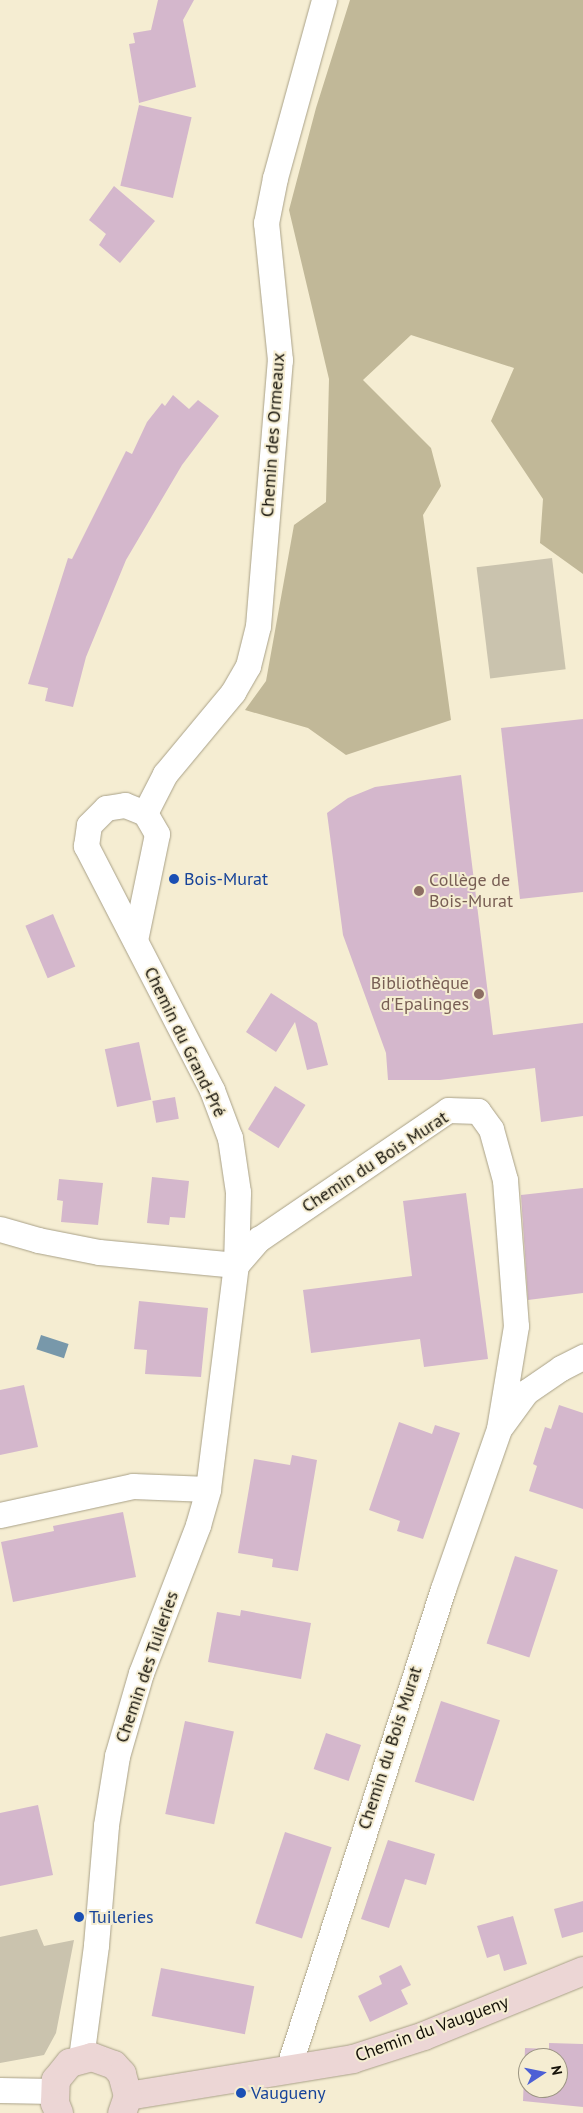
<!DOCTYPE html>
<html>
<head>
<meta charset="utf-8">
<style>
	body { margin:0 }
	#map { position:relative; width:583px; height:2113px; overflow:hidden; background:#f5edd2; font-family:"PT Sans",sans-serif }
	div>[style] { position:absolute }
	.green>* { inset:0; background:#cac3ae; transform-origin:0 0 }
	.forest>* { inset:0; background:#c1b898 }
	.water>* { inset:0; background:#7898aa; transform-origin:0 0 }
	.building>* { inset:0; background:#d4b7cc; transform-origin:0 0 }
	.roads { filter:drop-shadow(0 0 1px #a9a188) drop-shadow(0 0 1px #a9a188) }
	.street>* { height:25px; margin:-12.5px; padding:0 12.5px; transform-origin:12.5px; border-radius:12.5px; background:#fff }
	.secondary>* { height:28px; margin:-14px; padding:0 14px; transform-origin:14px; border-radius:14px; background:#ecd6d5 }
	.dots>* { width:14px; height:14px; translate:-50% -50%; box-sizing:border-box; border:2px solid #f5edd2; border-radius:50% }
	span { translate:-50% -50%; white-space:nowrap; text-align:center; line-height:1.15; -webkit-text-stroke:4px #f5edd2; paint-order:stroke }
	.street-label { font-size:18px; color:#151209 }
	.transit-label { font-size:18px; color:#164399 }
	.left { translate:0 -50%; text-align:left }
	.education-label { font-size:18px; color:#785e54 }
	.right { translate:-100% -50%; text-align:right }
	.north { position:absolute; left:518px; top:2048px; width:50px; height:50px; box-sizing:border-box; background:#f5edd2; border:1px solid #9b9582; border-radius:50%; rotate:79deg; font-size:14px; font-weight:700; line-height:20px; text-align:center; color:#151209 }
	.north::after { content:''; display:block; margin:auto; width:18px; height:22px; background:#4d60d5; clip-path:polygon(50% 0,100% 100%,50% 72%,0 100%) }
</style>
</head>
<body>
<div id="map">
	<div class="green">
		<div style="left:552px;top:558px;width:112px;height:76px;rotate:83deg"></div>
		<div style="clip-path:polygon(37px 1929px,44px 1946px,74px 1940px,56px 2033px,44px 2055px,0 2063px,0 1937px)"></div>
	</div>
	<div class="forest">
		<div style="clip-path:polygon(350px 0,583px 0,583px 574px,540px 543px,543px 499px,491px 421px,514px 368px,411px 335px,363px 380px,431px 448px,441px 486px,423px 515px,451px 720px,346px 755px,308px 728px,245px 710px,266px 681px,294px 525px,326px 502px,329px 379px,289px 210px,316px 108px)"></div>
	</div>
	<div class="water">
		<div style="left:41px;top:1335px;width:29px;height:15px;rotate:18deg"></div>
	</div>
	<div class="building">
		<div style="clip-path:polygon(158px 0,194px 0,183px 20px,196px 87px,139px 103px,129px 44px,135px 43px,133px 33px,151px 30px)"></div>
		<div style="left:139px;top:105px;width:54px;height:83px;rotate:13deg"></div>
		<div style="clip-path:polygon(114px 186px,155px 221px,120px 263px,99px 245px,106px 234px,89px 220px)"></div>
		<div style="clip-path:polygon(173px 395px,189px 409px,198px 400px,219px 416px,182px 465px,126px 560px,86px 657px,73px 707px,45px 701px,48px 688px,28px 684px,68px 558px,72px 559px,126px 451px,132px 454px,147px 422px,162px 403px,165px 406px)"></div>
		<div style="clip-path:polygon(583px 719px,583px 892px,520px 899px,501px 728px)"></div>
		<div style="clip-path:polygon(461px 775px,493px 1035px,583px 1023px,583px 1116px,541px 1122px,535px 1068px,440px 1080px,388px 1080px,386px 1053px,343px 935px,327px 813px,348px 798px,375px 787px)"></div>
		<div style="left:53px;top:914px;width:57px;height:30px;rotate:67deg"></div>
		<div style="clip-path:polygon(271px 993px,317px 1023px,328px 1065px,307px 1070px,295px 1022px,276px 1052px,246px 1032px)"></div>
		<div style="left:139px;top:1042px;width:59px;height:35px;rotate:78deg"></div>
		<div style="left:275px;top:1086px;width:36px;height:51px;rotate:32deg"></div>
		<div style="left:175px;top:1097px;width:22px;height:23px;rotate:80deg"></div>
		<div style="clip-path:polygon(152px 1177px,189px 1181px,185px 1218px,170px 1217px,169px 1225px,147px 1223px)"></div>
		<div style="clip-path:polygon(59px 1179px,103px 1183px,98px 1225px,61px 1222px,63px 1201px,57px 1200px)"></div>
		<div style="clip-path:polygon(583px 1188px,583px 1293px,528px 1300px,521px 1195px)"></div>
		<div style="clip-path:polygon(466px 1193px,488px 1359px,424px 1367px,420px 1339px,311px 1353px,303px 1290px,412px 1276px,403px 1201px)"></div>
		<div style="clip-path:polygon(139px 1301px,208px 1308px,201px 1377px,145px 1374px,147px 1350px,134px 1349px)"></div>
		<div style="clip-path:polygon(24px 1385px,38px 1447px,0 1455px,0 1390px)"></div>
		<div style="clip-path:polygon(559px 1405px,583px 1413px,583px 1509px,529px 1491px,537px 1466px,533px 1464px,545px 1427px,551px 1429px)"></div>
		<div style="clip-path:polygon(399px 1422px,432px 1434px,435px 1425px,460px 1433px,423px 1539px,397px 1531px,400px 1521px,369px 1510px)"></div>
		<div style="clip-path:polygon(292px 1455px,317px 1460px,298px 1571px,272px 1567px,273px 1559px,238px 1553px,254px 1459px,290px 1465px)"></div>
		<div style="clip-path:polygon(123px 1512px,136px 1577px,13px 1602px,1px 1542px,54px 1531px,53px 1526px)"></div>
		<div style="left:515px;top:1556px;width:45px;height:92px;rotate:18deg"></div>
		<div style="clip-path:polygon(241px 1610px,311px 1623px,301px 1679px,208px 1662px,217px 1612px,240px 1616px)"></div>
		<div style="left:441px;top:1701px;width:62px;height:85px;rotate:18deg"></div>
		<div style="left:185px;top:1721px;width:50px;height:95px;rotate:12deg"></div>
		<div style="left:326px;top:1733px;width:37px;height:38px;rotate:19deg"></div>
		<div style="clip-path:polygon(38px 1805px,53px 1875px,0 1886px,0 1813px)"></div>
		<div style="left:285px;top:1832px;width:49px;height:96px;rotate:18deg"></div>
		<div style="clip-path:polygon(388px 1840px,435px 1854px,426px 1885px,405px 1879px,389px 1928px,361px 1919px)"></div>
		<div style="clip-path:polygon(583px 1901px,583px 1932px,562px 1938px,554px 1909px)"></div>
		<div style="clip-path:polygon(513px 1916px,527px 1964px,504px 1971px,499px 1954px,487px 1958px,477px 1926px)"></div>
		<div style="clip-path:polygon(401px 1965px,411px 1985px,401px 1990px,408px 2004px,370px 2022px,358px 1996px,382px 1984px,379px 1976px)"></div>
		<div style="left:161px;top:1968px;width:95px;height:49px;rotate:11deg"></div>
		<div style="clip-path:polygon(evenodd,549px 2043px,583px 2044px,583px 2107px,523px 2101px,525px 2048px,549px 2049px,549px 2043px,528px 2058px,558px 2058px,558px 2088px,528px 2088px,528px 2058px)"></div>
	</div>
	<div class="roads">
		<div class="street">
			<div style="left:145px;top:813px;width:44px;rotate:-62.9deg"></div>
			<div style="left:165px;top:774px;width:107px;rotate:-50.3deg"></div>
			<div style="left:233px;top:692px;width:30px;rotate:-60deg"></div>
			<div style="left:248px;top:666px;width:41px;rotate:-76deg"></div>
			<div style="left:258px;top:626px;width:267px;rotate:-85.3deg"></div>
			<div style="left:280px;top:360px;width:138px;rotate:-95.8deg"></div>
			<div style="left:266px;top:223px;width:46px;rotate:-78.7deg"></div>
			<div style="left:275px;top:178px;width:185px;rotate:-74.6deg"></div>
			<div style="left:0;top:1229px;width:40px;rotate:16deg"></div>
			<div style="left:38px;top:1240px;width:62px;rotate:11.1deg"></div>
			<div style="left:99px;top:1252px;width:138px;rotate:5.4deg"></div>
			<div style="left:236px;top:1265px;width:35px;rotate:-49deg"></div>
			<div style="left:259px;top:1239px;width:229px;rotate:-34.3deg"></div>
			<div style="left:448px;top:1110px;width:30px;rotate:2deg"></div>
			<div style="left:478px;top:1111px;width:22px;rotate:54deg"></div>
			<div style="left:491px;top:1129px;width:53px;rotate:74.6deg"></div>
			<div style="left:505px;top:1180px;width:146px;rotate:85.7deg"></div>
			<div style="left:516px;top:1326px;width:104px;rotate:99.4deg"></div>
			<div style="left:499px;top:1429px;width:170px;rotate:109.3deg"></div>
			<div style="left:443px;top:1589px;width:504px;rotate:107.9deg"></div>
			<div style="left:502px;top:1425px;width:41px;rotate:-54deg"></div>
			<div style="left:526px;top:1392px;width:42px;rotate:-34.4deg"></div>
			<div style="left:561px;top:1368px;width:25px;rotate:-27deg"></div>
			<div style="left:0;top:1515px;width:136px;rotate:-12.3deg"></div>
			<div style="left:133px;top:1486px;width:75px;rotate:2.3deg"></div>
			<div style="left:81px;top:2058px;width:114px;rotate:-82.4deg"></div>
			<div style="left:96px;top:1945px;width:120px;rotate:-85.2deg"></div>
			<div style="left:106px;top:1825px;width:70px;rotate:-80.9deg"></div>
			<div style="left:117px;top:1756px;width:86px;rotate:-73.9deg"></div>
			<div style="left:141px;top:1673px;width:159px;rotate:-68.9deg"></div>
			<div style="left:198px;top:1525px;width:37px;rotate:-74deg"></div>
			<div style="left:208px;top:1489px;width:226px;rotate:-82.9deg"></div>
			<div style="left:236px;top:1265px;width:73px;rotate:-88.4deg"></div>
			<div style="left:238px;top:1192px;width:55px;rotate:-98.4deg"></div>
			<div style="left:230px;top:1138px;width:51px;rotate:-110.6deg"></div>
			<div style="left:212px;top:1090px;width:275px;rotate:-117.3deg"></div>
			<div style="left:86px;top:846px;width:21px;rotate:-82deg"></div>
			<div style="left:89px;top:825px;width:24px;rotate:-45deg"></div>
			<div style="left:106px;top:808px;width:19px;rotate:-9deg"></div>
			<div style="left:125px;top:805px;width:22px;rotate:22deg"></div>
			<div style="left:145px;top:813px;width:24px;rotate:60deg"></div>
			<div style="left:157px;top:834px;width:108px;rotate:101.7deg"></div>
			<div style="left:0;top:2090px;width:53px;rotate:1.1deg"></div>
		</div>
		<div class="secondary">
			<div style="left:128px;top:2096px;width:228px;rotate:-9.3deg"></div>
			<div style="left:353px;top:2059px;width:75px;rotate:-17.9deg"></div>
			<div style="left:424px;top:2036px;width:172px;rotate:-22.2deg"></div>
			<div style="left:59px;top:2113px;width:11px;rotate:-112deg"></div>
			<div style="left:55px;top:2103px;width:23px;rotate:-88deg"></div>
			<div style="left:56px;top:2080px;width:22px;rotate:-51deg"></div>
			<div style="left:70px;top:2063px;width:23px;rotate:-15deg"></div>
			<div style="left:92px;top:2057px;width:23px;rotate:20deg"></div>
			<div style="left:114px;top:2065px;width:12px;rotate:48deg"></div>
			<div style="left:122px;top:2074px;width:23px;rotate:75deg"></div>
			<div style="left:128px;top:2096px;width:18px;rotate:109deg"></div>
		</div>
	</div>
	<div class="dots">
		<div style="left:174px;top:879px;background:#1a4fb4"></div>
		<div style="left:419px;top:891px;background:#8d6e63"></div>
		<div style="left:479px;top:994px;background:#8d6e63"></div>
		<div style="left:79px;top:1917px;background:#1a4fb4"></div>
		<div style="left:241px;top:2093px;background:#1a4fb4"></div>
	</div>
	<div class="street-label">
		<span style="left:273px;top:435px;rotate:-86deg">Chemin des Ormeaux</span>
		<span style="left:185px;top:1042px;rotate:64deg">Chemin du Grand-Pré</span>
		<span style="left:375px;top:1162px;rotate:-33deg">Chemin du Bois Murat</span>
		<span style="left:147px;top:1667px;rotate:-71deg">Chemin des Tuileries</span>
		<span style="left:390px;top:1748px;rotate:-72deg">Chemin du Bois Murat</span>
		<span style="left:432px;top:2029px;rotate:-20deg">Chemin du Vaugueny</span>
	</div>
	<div class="transit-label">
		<span class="left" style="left:184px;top:879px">Bois-Murat</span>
		<span class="left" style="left:89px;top:1917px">Tuileries</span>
		<span class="left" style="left:251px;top:2093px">Vaugueny</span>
	</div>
	<div class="education-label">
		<span class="left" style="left:429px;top:891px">Collège de<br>Bois-Murat</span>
		<span class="right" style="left:469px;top:994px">Bibliothèque<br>d'Epalinges</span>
	</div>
	<div class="north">N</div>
</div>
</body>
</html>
